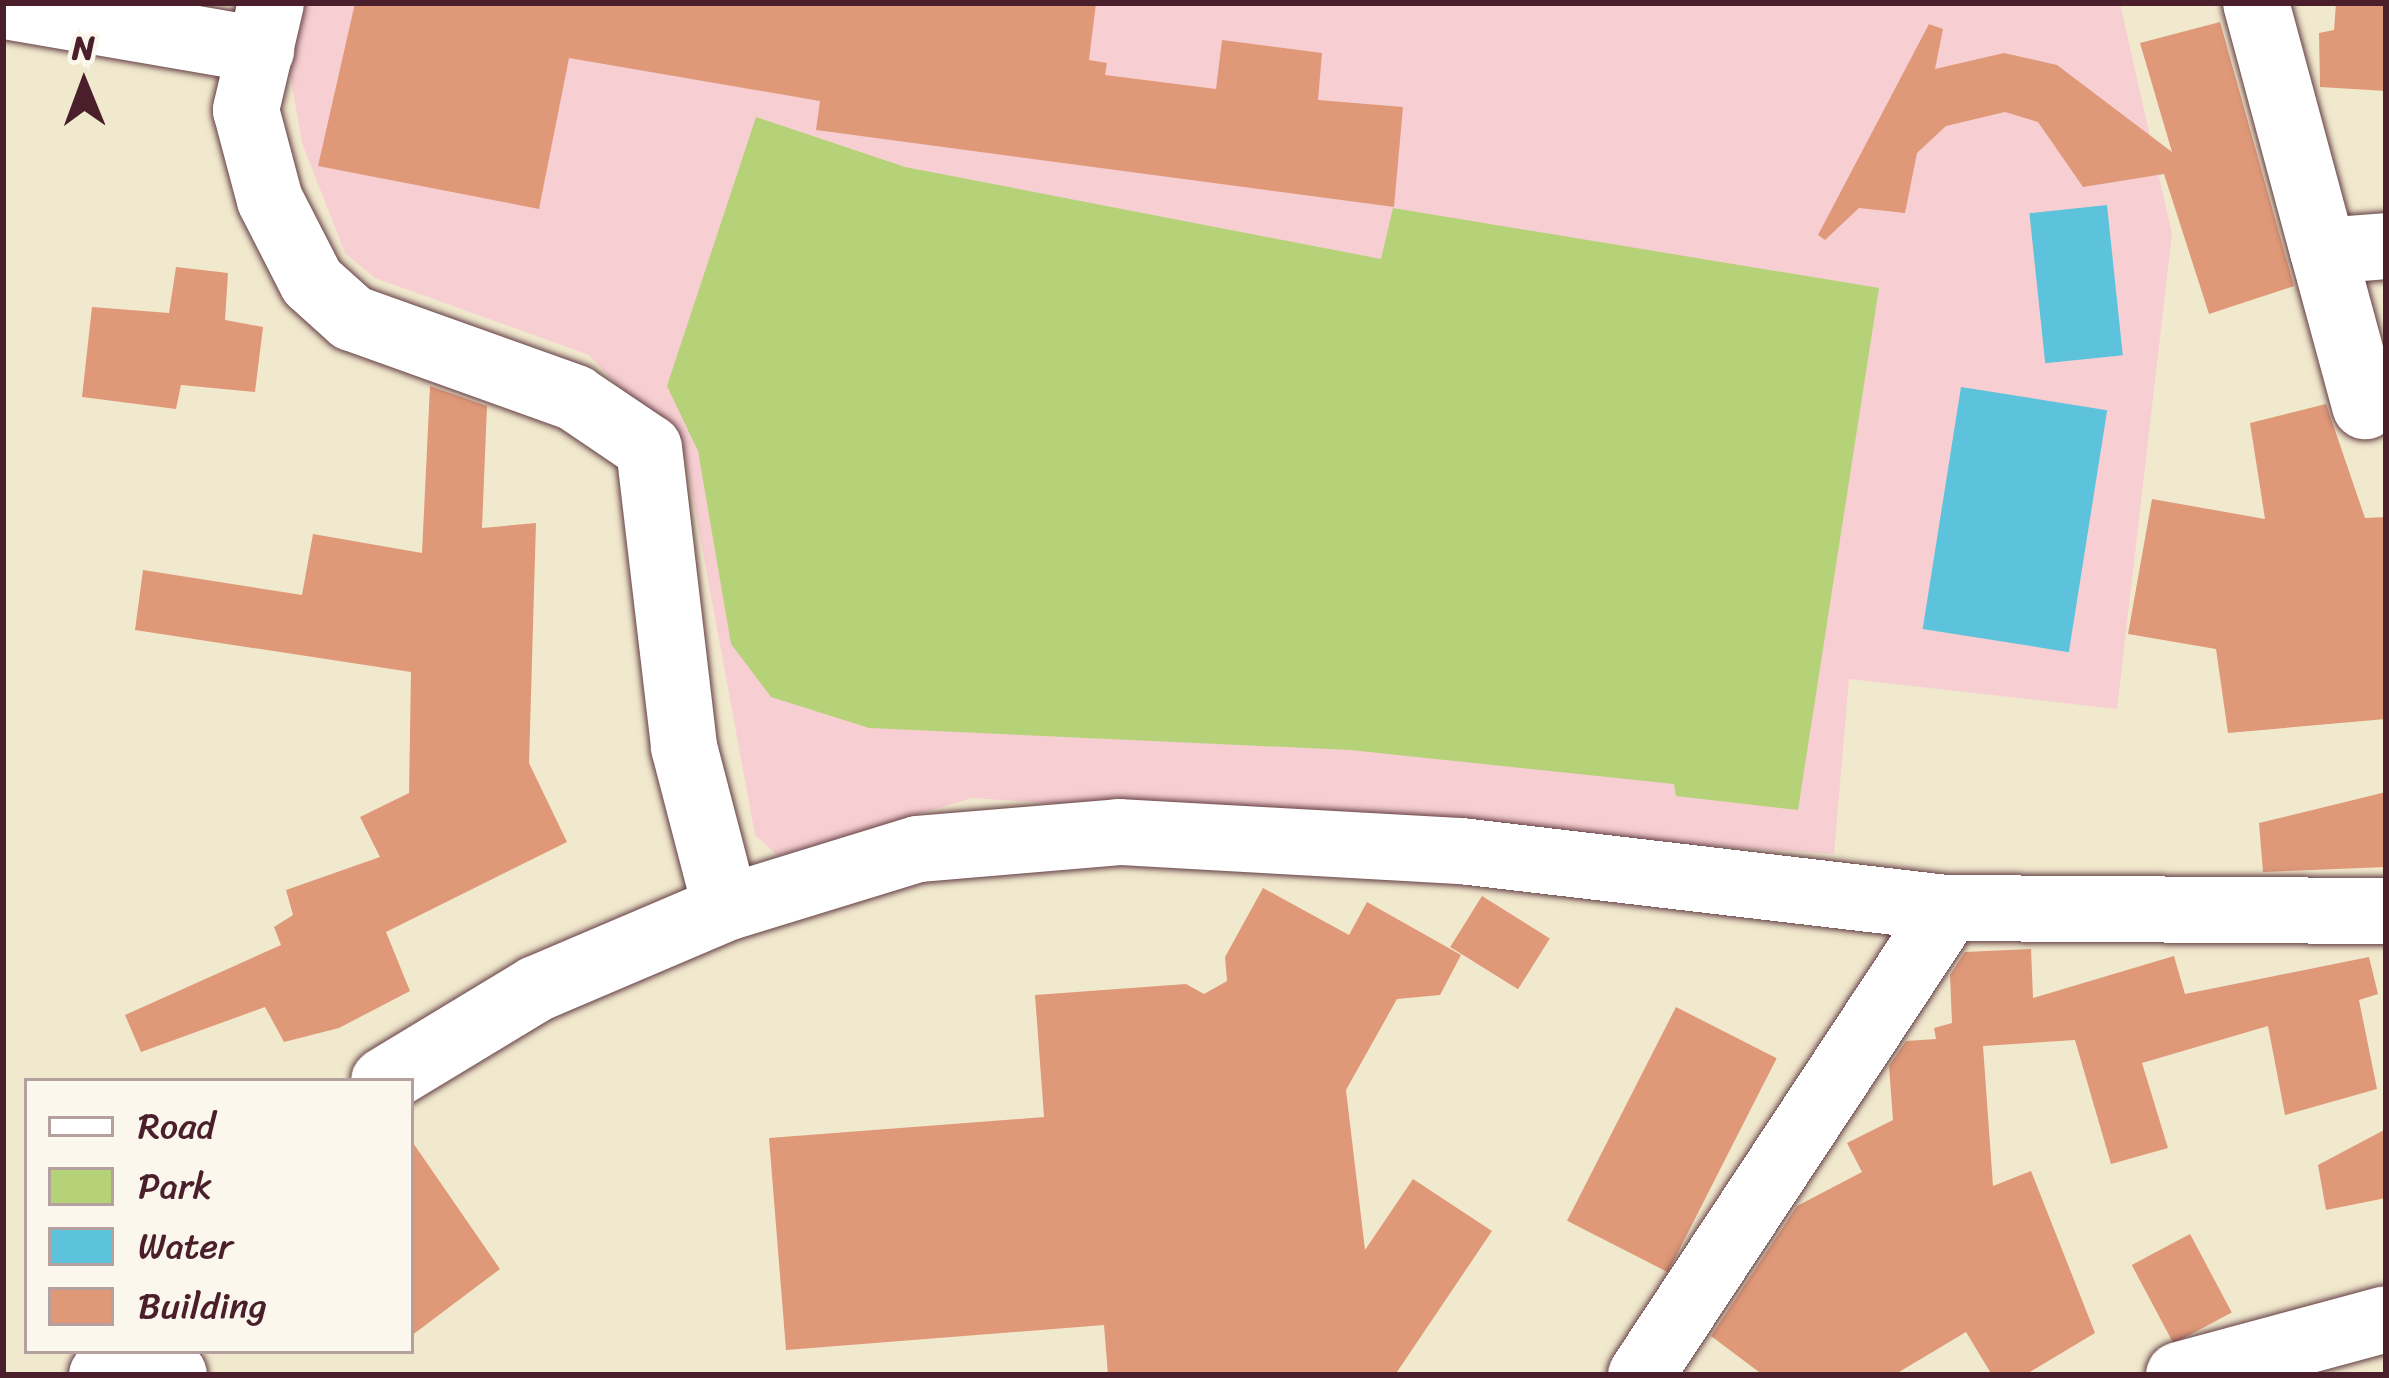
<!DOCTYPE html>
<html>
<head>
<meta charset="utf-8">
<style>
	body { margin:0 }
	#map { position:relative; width:2389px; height:1378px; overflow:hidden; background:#f1e9ce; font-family:Sriracha,sans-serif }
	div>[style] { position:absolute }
	.built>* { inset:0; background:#f7cfd2 }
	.green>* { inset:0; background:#b5d279 }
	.water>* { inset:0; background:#5dc2db; transform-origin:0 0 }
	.building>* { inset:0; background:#df9979; transform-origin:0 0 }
	.roads { filter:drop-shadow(0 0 3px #633d43) drop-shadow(0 0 3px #633d43) }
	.street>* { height:66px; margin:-33px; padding:0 33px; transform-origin:33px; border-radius:33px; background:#fff }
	span { translate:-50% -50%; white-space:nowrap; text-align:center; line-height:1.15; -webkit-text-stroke:9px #fbf7ec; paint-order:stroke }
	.frame { position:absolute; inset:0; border:6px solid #4a1f2b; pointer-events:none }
	.legend { position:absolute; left:24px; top:1078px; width:390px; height:276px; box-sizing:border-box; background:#fbf7ec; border:3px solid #b4a19f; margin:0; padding:15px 21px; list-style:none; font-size:36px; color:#4a1f2b }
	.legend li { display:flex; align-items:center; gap:24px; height:60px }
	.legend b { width:60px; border:3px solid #b4a19f }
	.north { position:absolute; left:24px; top:24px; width:120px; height:120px; -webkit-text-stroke:9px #fbf7ec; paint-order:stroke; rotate:359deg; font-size:33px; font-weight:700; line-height:48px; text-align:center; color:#4a1f2b }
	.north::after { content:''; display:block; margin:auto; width:42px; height:54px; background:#4a1f2b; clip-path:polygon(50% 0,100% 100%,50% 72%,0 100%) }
</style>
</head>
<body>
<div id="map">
	<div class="built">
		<div style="clip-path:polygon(306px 3px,2120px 3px,2172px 234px,2117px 709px,1849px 679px,1834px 854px,972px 798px,778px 856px,755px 835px,686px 460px,589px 355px,375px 278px,345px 253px,302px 143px,289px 68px)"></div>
	</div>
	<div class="green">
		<div style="clip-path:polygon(756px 117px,905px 167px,1381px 259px,1393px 208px,1879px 288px,1798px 810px,1676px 796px,1674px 784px,1350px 750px,869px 728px,771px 697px,731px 644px,698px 451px,667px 386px)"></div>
	</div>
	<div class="water">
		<div style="left:2107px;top:205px;width:151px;height:78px;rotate:84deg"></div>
		<div style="left:1961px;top:387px;width:148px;height:245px;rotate:9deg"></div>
	</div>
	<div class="building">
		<div style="clip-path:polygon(355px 3px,1096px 3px,1089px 60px,1107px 63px,1105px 75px,1216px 89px,1222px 40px,1322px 53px,1318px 100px,1403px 107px,1394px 207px,816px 130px,820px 101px,569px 58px,539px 209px,318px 166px)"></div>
		<div style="clip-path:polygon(2336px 3px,2386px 3px,2386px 91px,2320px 87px,2319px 33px,2334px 30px)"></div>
		<div style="clip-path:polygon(2220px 22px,2294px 286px,2209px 314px,2164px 174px,2083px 187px,2038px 122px,2005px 112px,1946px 126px,1917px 153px,1905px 213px,1859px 208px,1825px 240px,1818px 235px,1929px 24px,1943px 29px,1935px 69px,2004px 53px,2057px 65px,2172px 152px,2140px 43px)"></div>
		<div style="clip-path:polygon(176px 267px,228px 273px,225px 320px,263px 327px,255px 392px,181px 385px,176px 409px,82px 397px,92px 307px,169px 313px)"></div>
		<div style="clip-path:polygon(430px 386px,487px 406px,482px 528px,536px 523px,529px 763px,567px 842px,386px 932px,410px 991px,339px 1028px,284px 1042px,265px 1007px,141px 1052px,125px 1015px,281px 945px,274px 927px,293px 915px,286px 890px,380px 857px,360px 817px,409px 793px,411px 672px,135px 630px,143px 570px,302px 595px,313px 534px,422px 553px)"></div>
		<div style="clip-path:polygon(2326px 404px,2365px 518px,2386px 517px,2386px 719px,2228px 733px,2216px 649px,2128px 634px,2152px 499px,2265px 519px,2250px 423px)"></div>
		<div style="clip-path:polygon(2386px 792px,2386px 867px,2263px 872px,2259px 823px)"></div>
		<div style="clip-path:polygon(1263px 888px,1349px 935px,1367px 902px,1461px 955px,1440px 995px,1397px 999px,1346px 1090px,1365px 1250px,1413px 1179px,1492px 1231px,1395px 1375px,1108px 1375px,1104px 1325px,786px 1350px,769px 1138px,1044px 1117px,1035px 995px,1186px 984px,1204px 994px,1227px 981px,1225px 957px)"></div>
		<div style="left:1482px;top:896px;width:80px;height:60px;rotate:32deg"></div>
		<div style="clip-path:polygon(2031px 949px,2033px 998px,2174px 956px,2185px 994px,2369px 957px,2378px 994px,2359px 1000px,2377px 1089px,2285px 1115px,2268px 1026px,2142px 1063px,2168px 1148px,2111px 1164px,2075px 1040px,1983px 1046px,1993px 1186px,2031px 1171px,2095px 1333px,2025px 1375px,1992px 1375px,1966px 1332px,1894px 1375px,1763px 1375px,1711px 1336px,1797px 1206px,1862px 1172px,1847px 1143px,1893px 1120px,1889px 1066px,1906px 1041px,1936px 1039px,1934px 1028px,1952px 1023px,1950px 975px,1965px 952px)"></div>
		<div style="left:1676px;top:1007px;width:113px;height:240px;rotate:27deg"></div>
		<div style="clip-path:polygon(2386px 1129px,2386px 1198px,2326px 1210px,2318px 1165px)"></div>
		<div style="clip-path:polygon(411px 1140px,500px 1269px,411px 1336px)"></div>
		<div style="left:2190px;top:1234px;width:89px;height:66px;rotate:62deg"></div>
	</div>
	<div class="roads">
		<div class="street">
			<div style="left:271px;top:3px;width:110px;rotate:103.2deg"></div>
			<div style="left:246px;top:110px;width:93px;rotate:75.1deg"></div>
			<div style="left:270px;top:200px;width:92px;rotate:62.9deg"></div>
			<div style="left:312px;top:282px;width:54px;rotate:42deg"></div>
			<div style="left:352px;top:318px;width:237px;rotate:19.7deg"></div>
			<div style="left:575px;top:398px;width:89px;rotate:34deg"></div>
			<div style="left:649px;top:448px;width:301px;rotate:83.3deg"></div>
			<div style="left:684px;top:747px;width:166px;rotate:75.4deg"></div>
			<div style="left:2256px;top:3px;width:257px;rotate:74.9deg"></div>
			<div style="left:2323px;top:251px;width:63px;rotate:-4.5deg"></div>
			<div style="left:11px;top:7px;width:254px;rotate:9.8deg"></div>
			<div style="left:2323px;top:251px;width:161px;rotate:74.8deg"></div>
			<div style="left:384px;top:1081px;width:178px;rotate:-31.2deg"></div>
			<div style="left:536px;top:989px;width:207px;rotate:-23.1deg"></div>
			<div style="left:726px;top:908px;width:201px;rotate:-17.1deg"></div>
			<div style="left:918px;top:849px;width:202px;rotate:-4.8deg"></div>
			<div style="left:1119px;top:832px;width:343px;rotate:3.2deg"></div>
			<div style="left:1461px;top:851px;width:491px;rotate:6.7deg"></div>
			<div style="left:1949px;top:908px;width:437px;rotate:0.4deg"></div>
			<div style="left:151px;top:1351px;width:33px;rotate:46deg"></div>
			<div style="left:102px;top:1375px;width:31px;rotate:-52deg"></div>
			<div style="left:1641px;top:1375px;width:559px;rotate:-56.59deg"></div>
			<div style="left:2179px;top:1375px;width:214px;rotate:-15.1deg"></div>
		</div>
	</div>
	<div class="frame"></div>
	<ul class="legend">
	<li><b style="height:15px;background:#fff"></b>Road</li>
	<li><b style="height:33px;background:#b5d279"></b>Park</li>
	<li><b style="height:33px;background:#5dc2db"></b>Water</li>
	<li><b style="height:33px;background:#df9979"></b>Building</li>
	</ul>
	<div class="north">N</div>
</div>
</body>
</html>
